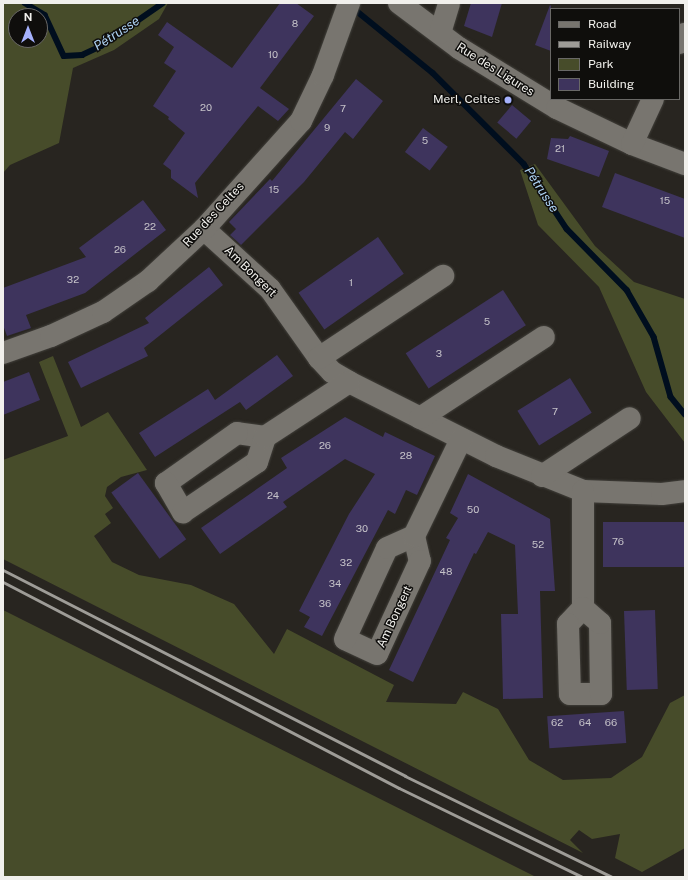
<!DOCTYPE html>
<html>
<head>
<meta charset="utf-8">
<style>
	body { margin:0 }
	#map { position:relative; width:688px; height:880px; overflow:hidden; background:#282520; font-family:"Public Sans",sans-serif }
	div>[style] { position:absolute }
	.green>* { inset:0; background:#474c2a }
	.stream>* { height:5.5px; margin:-2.75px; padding:0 2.75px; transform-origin:2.75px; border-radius:2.75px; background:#000e1e }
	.building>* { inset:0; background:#3e345d; transform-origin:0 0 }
	.roads { filter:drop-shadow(0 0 1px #42403b) drop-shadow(0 0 1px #42403b) }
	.minor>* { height:22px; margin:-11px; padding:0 11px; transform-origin:11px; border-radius:11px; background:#78756f }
	.rail>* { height:3px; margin:-1.5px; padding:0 1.5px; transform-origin:1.5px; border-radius:1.5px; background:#9e9c97 }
	.dots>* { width:11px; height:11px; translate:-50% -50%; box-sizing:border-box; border:2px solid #0f0e0c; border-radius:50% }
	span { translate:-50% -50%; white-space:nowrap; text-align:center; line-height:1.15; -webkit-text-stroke:3px #0f0e0c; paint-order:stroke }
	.number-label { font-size:10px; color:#c4c1c8 }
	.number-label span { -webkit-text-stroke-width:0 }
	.street-label { font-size:12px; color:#f1f0ec }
	.poi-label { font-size:12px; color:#f1f0ec }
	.right { translate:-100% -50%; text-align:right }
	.water-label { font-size:13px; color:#afd4f5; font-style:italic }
	.frame { position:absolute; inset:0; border:4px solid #f1f0ec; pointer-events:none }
	.legend { position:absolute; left:550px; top:8px; width:130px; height:92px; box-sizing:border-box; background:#0f0e0c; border:1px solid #696866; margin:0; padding:5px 7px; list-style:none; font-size:12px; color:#f1f0ec }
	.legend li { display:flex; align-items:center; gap:8px; height:20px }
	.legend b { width:20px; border:1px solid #696866 }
	.north { position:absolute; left:8px; top:8px; width:40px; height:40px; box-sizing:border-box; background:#0f0e0c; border:1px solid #696866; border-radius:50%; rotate:0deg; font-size:11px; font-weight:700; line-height:16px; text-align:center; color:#f1f0ec }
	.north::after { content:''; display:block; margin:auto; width:14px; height:18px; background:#a5b1fc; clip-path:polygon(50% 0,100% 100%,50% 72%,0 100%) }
</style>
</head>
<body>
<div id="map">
	<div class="green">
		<div style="clip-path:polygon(evenodd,3px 3px,168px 3px,159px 19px,114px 50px,73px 68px,59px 143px,10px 165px,3px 173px,3px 3px,16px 16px,40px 16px,40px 40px,16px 40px,16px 16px)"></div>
		<div style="clip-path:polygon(535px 164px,595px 246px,634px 282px,685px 299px,685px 443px,646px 392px,599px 287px,538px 225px,520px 170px)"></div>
		<div style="clip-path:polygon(53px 356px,81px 427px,108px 412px,147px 470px,121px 477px,107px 487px,105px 496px,113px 508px,105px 514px,111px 523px,94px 536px,112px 562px,139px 575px,191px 585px,234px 604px,274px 654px,287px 629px,394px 685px,386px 702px,456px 704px,463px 692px,498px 709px,529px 760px,563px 780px,611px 778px,642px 757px,670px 703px,685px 695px,685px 848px,642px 872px,615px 858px,620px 834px,592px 839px,579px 830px,570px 840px,583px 853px,3px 559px,3px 460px,68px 436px,39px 362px)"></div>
		<div style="clip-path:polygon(3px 610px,536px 877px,3px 877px)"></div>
	</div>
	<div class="stream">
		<div style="left:25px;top:3px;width:23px;rotate:31deg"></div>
		<div style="left:45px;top:15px;width:45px;rotate:65.1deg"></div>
		<div style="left:64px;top:56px;width:18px;rotate:-3deg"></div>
		<div style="left:82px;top:55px;width:21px;rotate:-25deg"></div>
		<div style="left:101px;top:46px;width:75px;rotate:-34.7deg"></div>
		<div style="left:353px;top:8px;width:103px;rotate:39.1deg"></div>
		<div style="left:433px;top:73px;width:129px;rotate:45deg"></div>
		<div style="left:524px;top:164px;width:78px;rotate:56.5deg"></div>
		<div style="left:567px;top:229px;width:86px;rotate:45.5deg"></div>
		<div style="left:627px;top:290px;width:54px;rotate:60.1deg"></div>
		<div style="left:654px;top:337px;width:62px;rotate:74.2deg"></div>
		<div style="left:671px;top:397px;width:22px;rotate:51deg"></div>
	</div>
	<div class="building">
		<div style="clip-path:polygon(280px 3px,296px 3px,314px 16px,260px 88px,289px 109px,278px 121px,258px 106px,195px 183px,198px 198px,171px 178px,171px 170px,163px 164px,185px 133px,168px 119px,169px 117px,153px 106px,176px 71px,164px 63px,174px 47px,158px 35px,167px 22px,232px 68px)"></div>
		<div style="clip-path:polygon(471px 3px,502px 3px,492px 37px,464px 26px)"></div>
		<div style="clip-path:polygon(550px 5px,551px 6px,551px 51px,535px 45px)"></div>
		<div style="clip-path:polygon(356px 79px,383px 101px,353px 139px,345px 132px,304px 182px,241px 245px,230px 235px,236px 229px,229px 222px,270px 179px,272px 181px)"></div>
		<div style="left:512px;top:105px;width:25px;height:23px;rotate:40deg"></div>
		<div style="left:423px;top:128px;width:31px;height:30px;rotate:37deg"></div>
		<div style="clip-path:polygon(570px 136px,609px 151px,599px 177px,547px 159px,551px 138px,568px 139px)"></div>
		<div style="clip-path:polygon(615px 173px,685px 199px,685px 238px,602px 207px)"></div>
		<div style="clip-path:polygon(143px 200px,166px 230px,85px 293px,26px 315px,31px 328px,7px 336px,3px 325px,3px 288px,86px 257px,79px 248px)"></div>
		<div style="left:378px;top:237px;width:45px;height:97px;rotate:55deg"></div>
		<div style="clip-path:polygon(209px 267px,223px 285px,144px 348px,148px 356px,81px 388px,68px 362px,149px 323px,145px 318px)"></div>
		<div style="left:503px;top:290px;width:42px;height:116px;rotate:57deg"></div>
		<div style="clip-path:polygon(277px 355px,293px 376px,246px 410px,240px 402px,155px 457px,139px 433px,208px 389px,215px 400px)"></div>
		<div style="clip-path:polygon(29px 372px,40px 400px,3px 415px,3px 382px)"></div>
		<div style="left:570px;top:378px;width:41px;height:62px;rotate:58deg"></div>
		<div style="clip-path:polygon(345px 417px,383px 437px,385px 432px,435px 456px,417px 495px,406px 490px,395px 514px,388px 510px,322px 636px,304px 627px,310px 617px,299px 611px,349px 514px,375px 474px,345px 459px,283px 502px,287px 507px,220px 554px,201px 528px,287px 468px,281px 458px)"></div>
		<div style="left:138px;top:473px;width:82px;height:33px;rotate:54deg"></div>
		<div style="clip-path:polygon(468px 474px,550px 519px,555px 591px,540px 591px,543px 698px,503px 699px,501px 614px,518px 614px,515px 545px,488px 532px,476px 554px,474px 553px,413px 682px,389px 670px,450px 540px,446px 538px,458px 518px,450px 513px)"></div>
		<div style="left:685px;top:522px;width:45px;height:82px;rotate:90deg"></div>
		<div style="left:655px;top:610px;width:79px;height:31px;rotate:88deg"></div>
		<div style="left:624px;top:711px;width:32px;height:77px;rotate:86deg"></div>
	</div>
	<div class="roads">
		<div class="minor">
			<div style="left:399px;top:3px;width:75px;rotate:36.9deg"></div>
			<div style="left:459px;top:48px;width:115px;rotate:31.5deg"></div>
			<div style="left:557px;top:108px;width:83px;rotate:25.6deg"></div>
			<div style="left:632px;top:144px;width:57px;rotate:20.7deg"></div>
			<div style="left:440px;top:33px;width:31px;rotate:-73deg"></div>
			<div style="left:679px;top:43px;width:11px;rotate:-56deg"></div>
			<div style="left:632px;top:144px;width:50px;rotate:-65deg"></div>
			<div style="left:204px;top:229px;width:89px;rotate:42.3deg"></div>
			<div style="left:270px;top:289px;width:85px;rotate:54.6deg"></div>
			<div style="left:319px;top:358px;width:19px;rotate:47deg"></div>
			<div style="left:332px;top:372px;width:20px;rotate:30deg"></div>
			<div style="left:349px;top:382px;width:165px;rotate:26.7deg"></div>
			<div style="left:496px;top:456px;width:94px;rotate:21.9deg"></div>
			<div style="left:583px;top:491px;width:79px;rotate:2.2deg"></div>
			<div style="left:662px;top:494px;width:23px;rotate:-7deg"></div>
			<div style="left:3px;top:353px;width:51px;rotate:-19.5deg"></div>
			<div style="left:51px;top:336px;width:57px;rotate:-24.8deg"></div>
			<div style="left:103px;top:312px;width:55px;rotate:-34.6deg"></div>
			<div style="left:148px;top:281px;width:76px;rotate:-42.9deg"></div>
			<div style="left:204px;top:229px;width:145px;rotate:-48.1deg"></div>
			<div style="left:301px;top:121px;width:51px;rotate:-64.4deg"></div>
			<div style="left:323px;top:75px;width:77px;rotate:-70.1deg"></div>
			<div style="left:319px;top:358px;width:149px;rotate:-33.5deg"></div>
			<div style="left:420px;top:418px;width:148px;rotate:-33.2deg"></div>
			<div style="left:265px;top:437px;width:28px;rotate:-172deg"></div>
			<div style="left:237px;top:433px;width:87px;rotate:144.8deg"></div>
			<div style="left:166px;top:483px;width:34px;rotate:60deg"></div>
			<div style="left:183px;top:512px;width:89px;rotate:-34deg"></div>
			<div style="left:257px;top:462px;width:26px;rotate:-72deg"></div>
			<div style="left:265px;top:437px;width:100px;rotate:-33.2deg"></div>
			<div style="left:542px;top:476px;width:105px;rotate:-33.4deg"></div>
			<div style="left:583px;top:491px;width:117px;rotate:90deg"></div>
			<div style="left:583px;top:608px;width:22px;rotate:133deg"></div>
			<div style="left:568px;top:624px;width:70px;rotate:88.4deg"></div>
			<div style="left:570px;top:694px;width:31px"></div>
			<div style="left:601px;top:694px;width:71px;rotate:-90.8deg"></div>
			<div style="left:600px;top:623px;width:23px;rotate:-139deg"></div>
			<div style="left:414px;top:536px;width:26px;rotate:77deg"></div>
			<div style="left:420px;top:561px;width:102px;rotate:114.8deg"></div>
			<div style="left:377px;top:654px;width:35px;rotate:-155deg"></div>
			<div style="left:345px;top:639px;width:100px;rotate:-65.2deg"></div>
			<div style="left:387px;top:548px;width:30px;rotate:-24deg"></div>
			<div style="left:414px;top:536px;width:108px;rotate:-64.1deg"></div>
		</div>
	</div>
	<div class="rail">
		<div style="left:3px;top:570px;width:452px;rotate:27.1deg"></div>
		<div style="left:405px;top:776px;width:230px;rotate:26deg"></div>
		<div style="left:3px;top:582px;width:446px;rotate:27.5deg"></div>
		<div style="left:399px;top:788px;width:203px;rotate:25.9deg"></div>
	</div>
	<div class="dots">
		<div style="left:508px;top:100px;background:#a5b1fc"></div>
	</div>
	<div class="number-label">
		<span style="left:295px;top:24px">8</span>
		<span style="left:273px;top:55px">10</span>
		<span style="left:206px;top:108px">20</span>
		<span style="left:343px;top:109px">7</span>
		<span style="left:327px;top:128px">9</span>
		<span style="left:425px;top:141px">5</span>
		<span style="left:560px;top:149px">21</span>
		<span style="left:274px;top:190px">15</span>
		<span style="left:665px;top:201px">15</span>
		<span style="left:150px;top:227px">22</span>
		<span style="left:120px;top:250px">26</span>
		<span style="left:73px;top:280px">32</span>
		<span style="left:351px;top:283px">1</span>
		<span style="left:487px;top:322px">5</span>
		<span style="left:439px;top:354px">3</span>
		<span style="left:555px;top:412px">7</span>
		<span style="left:325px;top:446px">26</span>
		<span style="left:406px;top:456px">28</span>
		<span style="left:273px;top:496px">24</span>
		<span style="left:473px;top:510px">50</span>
		<span style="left:362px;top:529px">30</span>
		<span style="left:618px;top:542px">76</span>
		<span style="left:538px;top:545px">52</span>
		<span style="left:346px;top:563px">32</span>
		<span style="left:446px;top:572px">48</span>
		<span style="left:335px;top:584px">34</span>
		<span style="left:325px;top:604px">36</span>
		<span style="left:557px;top:723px">62</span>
		<span style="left:585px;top:723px">64</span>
		<span style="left:611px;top:723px">66</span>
	</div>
	<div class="street-label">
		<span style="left:495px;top:70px;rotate:32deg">Rue des Ligures</span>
		<span style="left:214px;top:215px;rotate:-47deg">Rue des Celtes</span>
		<span style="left:250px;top:272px;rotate:44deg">Am Bongert</span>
		<span style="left:395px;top:617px;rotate:-65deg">Am Bongert</span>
	</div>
	<div class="poi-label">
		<span class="right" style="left:500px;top:100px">Merl, Celtes</span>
	</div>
	<div class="water-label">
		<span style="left:117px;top:34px;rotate:-33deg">Pétrusse</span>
		<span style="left:541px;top:190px;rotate:57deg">Pétrusse</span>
	</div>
	<div class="frame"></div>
	<ul class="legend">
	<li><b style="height:5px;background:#78756f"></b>Road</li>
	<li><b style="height:5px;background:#9e9c97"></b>Railway</li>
	<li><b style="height:11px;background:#474c2a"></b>Park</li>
	<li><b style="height:11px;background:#3e345d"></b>Building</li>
	</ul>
	<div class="north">N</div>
</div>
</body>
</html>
